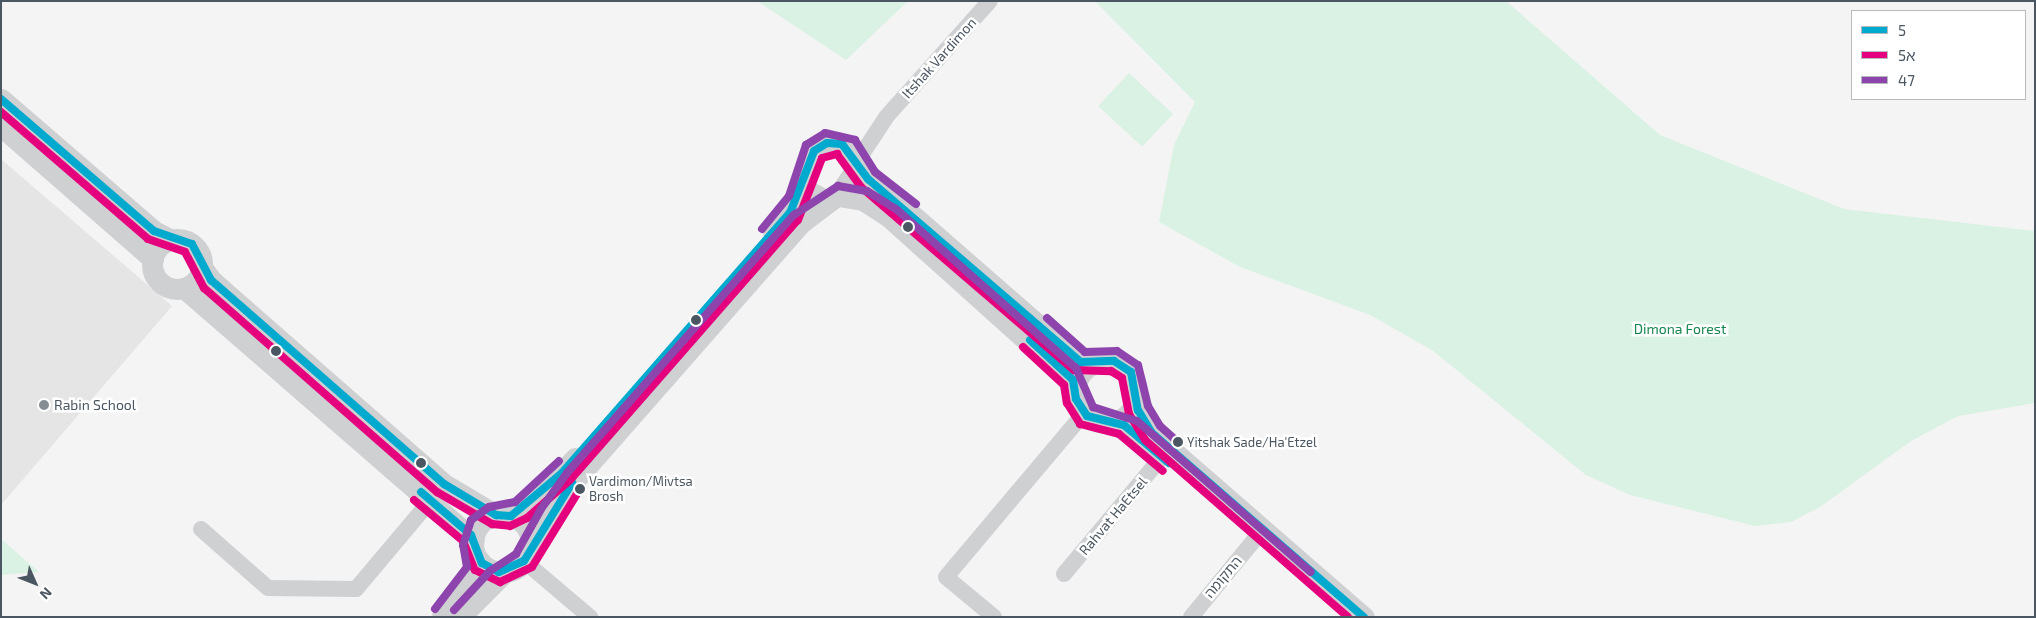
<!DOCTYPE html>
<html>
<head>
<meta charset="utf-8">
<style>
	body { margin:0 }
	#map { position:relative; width:2036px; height:618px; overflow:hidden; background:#f4f4f4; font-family:"Exo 2","Noto Sans Hebrew",sans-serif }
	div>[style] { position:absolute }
	.education>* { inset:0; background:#e6e5e6 }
	.green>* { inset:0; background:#d9f2e3; transform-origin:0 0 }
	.minor>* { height:16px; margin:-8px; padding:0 8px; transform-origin:8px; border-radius:8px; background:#ced0d2 }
	.tertiary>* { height:21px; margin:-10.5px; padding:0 10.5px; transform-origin:10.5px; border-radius:10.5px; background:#ced0d2 }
	.tertiary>.ring { margin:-10.5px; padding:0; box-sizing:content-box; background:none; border:21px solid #ced0d2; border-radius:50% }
	.bus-1>* { height:8px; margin:-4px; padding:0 4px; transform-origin:4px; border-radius:4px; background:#00a9ce }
	.bus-2>* { height:8px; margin:-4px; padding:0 4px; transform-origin:4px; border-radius:4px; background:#e5007d }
	.bus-3>* { height:8px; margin:-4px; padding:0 4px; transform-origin:4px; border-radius:4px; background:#8e44ad }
	.dots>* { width:14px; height:14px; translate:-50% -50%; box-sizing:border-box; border:2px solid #fff; border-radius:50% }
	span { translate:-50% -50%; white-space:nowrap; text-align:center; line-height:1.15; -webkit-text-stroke:5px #fff; paint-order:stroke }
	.bus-label { font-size:13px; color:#4a5661 }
	.left { translate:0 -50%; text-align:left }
	.street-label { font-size:14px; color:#4a5661 }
	.park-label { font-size:14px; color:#17864f }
	.poi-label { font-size:14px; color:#4a5661 }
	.frame { position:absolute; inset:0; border:2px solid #4a5661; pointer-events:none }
	.legend { position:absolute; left:1851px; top:10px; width:175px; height:90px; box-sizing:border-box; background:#fff; border:1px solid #b7bbc0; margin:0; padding:6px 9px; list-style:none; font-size:15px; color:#4a5661 }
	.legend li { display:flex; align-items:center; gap:10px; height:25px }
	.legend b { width:25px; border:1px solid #b7bbc0 }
	.north { position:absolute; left:10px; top:558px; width:50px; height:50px; -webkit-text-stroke:4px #fff; paint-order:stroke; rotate:134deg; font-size:14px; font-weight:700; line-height:20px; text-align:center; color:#4a5661 }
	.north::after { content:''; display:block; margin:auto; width:18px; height:22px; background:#4a5661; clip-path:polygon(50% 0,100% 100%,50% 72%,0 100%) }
</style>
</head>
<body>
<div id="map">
	<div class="education">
		<div style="clip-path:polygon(1px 159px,172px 306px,1px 505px)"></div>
	</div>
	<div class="green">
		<div style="clip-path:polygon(757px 1px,908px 1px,846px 60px)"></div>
		<div style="clip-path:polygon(1095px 1px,1506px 1px,1660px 135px,1844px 209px,2035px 231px,2035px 403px,1958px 416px,1911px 441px,1820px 507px,1791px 522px,1755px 526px,1630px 495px,1586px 475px,1432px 350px,1370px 315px,1240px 267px,1159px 222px,1174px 145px,1195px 102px)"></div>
		<div style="left:1129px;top:73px;width:60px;height:45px;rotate:43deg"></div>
		<div style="clip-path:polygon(1px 539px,39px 572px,1px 575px)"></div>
	</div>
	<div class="minor">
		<div style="left:856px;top:163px;width:56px;rotate:-56.6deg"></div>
		<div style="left:887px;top:116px;width:154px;rotate:-48.2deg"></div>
		<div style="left:201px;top:529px;width:89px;rotate:41.4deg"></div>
		<div style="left:268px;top:588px;width:88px;rotate:0.7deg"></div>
		<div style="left:356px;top:589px;width:116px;rotate:-49.9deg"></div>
		<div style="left:524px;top:561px;width:87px;rotate:40.3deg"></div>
		<div style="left:1064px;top:574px;width:153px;rotate:-50.1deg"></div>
		<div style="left:994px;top:617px;width:62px;rotate:-140.2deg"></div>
		<div style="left:946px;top:577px;width:214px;rotate:-49.9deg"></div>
		<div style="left:1191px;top:617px;width:102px;rotate:-50.6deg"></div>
	</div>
	<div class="tertiary">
		<div style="left:1px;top:99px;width:202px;rotate:40.8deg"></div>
		<div style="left:154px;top:231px;width:20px;rotate:27deg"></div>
		<div style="left:1px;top:126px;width:202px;rotate:41.2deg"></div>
		<div style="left:827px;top:143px;width:22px;rotate:13deg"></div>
		<div style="left:848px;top:148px;width:22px;rotate:69deg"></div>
		<div style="left:856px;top:169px;width:32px;rotate:124deg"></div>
		<div style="left:838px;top:196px;width:14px;rotate:163deg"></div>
		<div style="left:825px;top:200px;width:21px;rotate:-152deg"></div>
		<div style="left:806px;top:190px;width:13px;rotate:-103deg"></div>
		<div style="left:803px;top:177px;width:28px;rotate:-67deg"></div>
		<div style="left:814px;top:151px;width:15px;rotate:-32deg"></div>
		<div style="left:856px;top:166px;width:298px;rotate:41.1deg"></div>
		<div style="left:1081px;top:362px;width:11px;rotate:10deg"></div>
		<div style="left:838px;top:196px;width:25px;rotate:9deg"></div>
		<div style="left:863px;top:200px;width:31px;rotate:33deg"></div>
		<div style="left:889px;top:217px;width:251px;rotate:41.9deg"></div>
		<div style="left:773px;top:232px;width:25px;rotate:-48deg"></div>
		<div style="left:790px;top:213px;width:31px;rotate:-63deg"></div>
		<div class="ring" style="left:152px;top:239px;width:29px;height:29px"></div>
		<div style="left:201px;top:266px;width:17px;rotate:54deg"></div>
		<div style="left:211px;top:280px;width:310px;rotate:41.2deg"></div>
		<div style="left:444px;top:484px;width:61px;rotate:30.8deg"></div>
		<div style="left:184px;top:288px;width:384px;rotate:41deg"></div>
		<div class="ring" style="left:1075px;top:361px;width:41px;height:41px"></div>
		<div style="left:1136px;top:402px;width:35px;rotate:63deg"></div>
		<div style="left:1152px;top:433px;width:281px;rotate:41deg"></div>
		<div style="left:1115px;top:422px;width:49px;rotate:35deg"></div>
		<div class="ring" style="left:473px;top:514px;width:37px;height:37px"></div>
		<div style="left:511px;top:516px;width:26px;rotate:-32deg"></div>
		<div style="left:533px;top:502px;width:61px;rotate:-46.3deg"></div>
		<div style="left:531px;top:544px;width:78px;rotate:-55.5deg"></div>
		<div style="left:575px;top:480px;width:344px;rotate:-48.7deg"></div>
		<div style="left:802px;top:222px;width:38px;rotate:-37deg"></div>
		<div style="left:464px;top:613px;width:59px;rotate:-45deg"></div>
		<div style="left:442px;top:617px;width:43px;rotate:-48.8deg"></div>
		<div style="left:470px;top:585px;width:26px;rotate:-67deg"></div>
	</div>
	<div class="bus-1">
		<div style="left:1px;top:99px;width:202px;rotate:40.8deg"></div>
		<div style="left:154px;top:231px;width:40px;rotate:18.9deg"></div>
		<div style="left:192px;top:244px;width:41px;rotate:62.2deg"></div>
		<div style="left:211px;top:280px;width:310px;rotate:41.2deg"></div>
		<div style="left:444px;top:484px;width:61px;rotate:30.8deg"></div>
		<div style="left:496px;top:515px;width:15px;rotate:4deg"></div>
		<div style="left:511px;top:516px;width:67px;rotate:-40.1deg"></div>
		<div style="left:562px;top:473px;width:346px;rotate:-48.8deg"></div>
		<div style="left:790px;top:213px;width:66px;rotate:-68.8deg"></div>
		<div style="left:814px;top:151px;width:15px;rotate:-32deg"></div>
		<div style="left:827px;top:143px;width:15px;rotate:4deg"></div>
		<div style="left:842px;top:144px;width:44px;rotate:53.4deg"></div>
		<div style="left:868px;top:179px;width:281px;rotate:40.7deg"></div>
		<div style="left:1081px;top:362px;width:33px;rotate:-2deg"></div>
		<div style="left:1114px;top:361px;width:20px;rotate:33deg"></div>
		<div style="left:1131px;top:372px;width:39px;rotate:80deg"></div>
		<div style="left:1138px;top:410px;width:27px;rotate:59deg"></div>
		<div style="left:1152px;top:433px;width:281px;rotate:41deg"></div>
		<div style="left:1030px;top:340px;width:59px;rotate:42.9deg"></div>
		<div style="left:1073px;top:380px;width:19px;rotate:81deg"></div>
		<div style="left:1076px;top:399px;width:20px;rotate:57deg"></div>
		<div style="left:1087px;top:416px;width:38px;rotate:14deg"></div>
		<div style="left:1124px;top:425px;width:59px;rotate:40.2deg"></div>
		<div style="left:421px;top:492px;width:66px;rotate:40.7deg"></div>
		<div style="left:471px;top:535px;width:30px;rotate:69deg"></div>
		<div style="left:482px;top:563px;width:19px;rotate:28deg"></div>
		<div style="left:499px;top:572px;width:27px;rotate:-24deg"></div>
		<div style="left:524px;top:561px;width:92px;rotate:-58.4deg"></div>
	</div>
	<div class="bus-2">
		<div style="left:1px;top:112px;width:194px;rotate:40.8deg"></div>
		<div style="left:148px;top:239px;width:39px;rotate:19deg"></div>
		<div style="left:185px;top:252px;width:41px;rotate:62.2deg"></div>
		<div style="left:204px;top:288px;width:310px;rotate:41.2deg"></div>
		<div style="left:437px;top:492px;width:64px;rotate:30.2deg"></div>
		<div style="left:492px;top:524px;width:18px;rotate:6deg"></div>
		<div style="left:510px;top:526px;width:19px;rotate:-25deg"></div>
		<div style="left:527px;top:518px;width:57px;rotate:-41.5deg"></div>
		<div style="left:570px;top:480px;width:346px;rotate:-48.8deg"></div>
		<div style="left:798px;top:220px;width:66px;rotate:-68.8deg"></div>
		<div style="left:822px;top:158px;width:16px;rotate:-15deg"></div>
		<div style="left:837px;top:154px;width:41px;rotate:54deg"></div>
		<div style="left:861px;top:187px;width:281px;rotate:40.7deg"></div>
		<div style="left:1074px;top:370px;width:37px;rotate:2deg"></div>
		<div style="left:1111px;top:371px;width:13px;rotate:32deg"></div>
		<div style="left:1122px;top:378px;width:37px;rotate:79deg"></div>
		<div style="left:1129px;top:414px;width:31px;rotate:58deg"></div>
		<div style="left:1145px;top:440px;width:269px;rotate:41.1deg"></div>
		<div style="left:1023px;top:347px;width:56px;rotate:42.8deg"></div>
		<div style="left:1064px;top:385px;width:18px;rotate:81deg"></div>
		<div style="left:1067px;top:403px;width:25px;rotate:58deg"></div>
		<div style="left:1080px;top:424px;width:40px;rotate:14.4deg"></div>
		<div style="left:1119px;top:434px;width:57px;rotate:40.1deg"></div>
		<div style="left:414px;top:500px;width:64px;rotate:39.9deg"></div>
		<div style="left:463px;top:541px;width:31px;rotate:68deg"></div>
		<div style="left:475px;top:570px;width:28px;rotate:26deg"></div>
		<div style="left:500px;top:582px;width:35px;rotate:-25deg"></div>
		<div style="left:532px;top:567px;width:92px;rotate:-58.4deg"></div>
	</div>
	<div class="bus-3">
		<div style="left:762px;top:229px;width:43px;rotate:-50.7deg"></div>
		<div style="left:789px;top:196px;width:54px;rotate:-71.6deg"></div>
		<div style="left:806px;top:145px;width:22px;rotate:-32deg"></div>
		<div style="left:825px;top:133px;width:31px;rotate:13deg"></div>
		<div style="left:855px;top:140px;width:38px;rotate:58deg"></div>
		<div style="left:875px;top:172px;width:52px;rotate:38deg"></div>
		<div style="left:1047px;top:318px;width:51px;rotate:41.8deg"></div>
		<div style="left:1085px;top:352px;width:32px;rotate:-2deg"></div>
		<div style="left:1117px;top:351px;width:25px;rotate:34deg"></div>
		<div style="left:1138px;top:365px;width:42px;rotate:76.3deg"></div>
		<div style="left:1148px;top:406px;width:23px;rotate:59deg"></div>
		<div style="left:1160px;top:426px;width:24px;rotate:42deg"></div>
		<div style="left:435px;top:609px;width:53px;rotate:-52.7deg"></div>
		<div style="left:467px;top:567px;width:22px;rotate:-100deg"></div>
		<div style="left:463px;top:545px;width:26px;rotate:-72deg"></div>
		<div style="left:471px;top:520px;width:22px;rotate:-36deg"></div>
		<div style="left:489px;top:507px;width:26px;rotate:-11deg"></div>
		<div style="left:515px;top:502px;width:60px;rotate:-43deg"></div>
		<div style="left:454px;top:610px;width:53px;rotate:-47.3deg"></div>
		<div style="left:490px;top:571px;width:31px;rotate:-33deg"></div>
		<div style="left:516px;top:554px;width:51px;rotate:-60.9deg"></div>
		<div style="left:541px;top:509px;width:44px;rotate:-54.2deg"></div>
		<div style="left:567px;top:473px;width:344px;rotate:-48.7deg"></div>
		<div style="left:794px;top:215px;width:53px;rotate:-33.4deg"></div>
		<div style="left:838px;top:186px;width:29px;rotate:10deg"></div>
		<div style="left:867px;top:191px;width:34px;rotate:32deg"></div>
		<div style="left:896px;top:209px;width:240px;rotate:41.5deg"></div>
		<div style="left:1076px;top:368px;width:43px;rotate:66.4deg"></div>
		<div style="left:1093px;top:407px;width:46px;rotate:17.7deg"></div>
		<div style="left:1137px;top:421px;width:230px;rotate:41deg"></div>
	</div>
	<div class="dots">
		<div style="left:908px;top:227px;background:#4a5661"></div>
		<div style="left:696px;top:320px;background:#4a5661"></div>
		<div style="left:276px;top:351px;background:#4a5661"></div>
		<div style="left:44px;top:405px;background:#868d94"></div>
		<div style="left:1178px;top:442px;background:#4a5661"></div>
		<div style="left:421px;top:463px;background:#4a5661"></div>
		<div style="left:580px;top:489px;background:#4a5661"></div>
	</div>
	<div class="bus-label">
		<span class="left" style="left:1187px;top:442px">Yitshak Sade/Ha'Etzel</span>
		<span class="left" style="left:589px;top:489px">Vardimon/Mivtsa<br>Brosh</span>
	</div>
	<div class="street-label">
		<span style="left:939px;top:58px;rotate:-48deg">Itshak Vardimon</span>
		<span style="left:1113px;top:516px;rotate:-50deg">Rahvat HaEtsel</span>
		<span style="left:1223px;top:577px;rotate:-50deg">התקומה</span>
	</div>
	<div class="park-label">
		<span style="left:1680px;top:329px">Dimona Forest</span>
	</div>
	<div class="poi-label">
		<span class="left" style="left:54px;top:405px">Rabin School</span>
	</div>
	<div class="frame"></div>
	<ul class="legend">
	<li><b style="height:6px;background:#00a9ce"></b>5</li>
	<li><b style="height:6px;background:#e5007d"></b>5א</li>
	<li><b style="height:6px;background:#8e44ad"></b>47</li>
	</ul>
	<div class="north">N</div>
</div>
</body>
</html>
